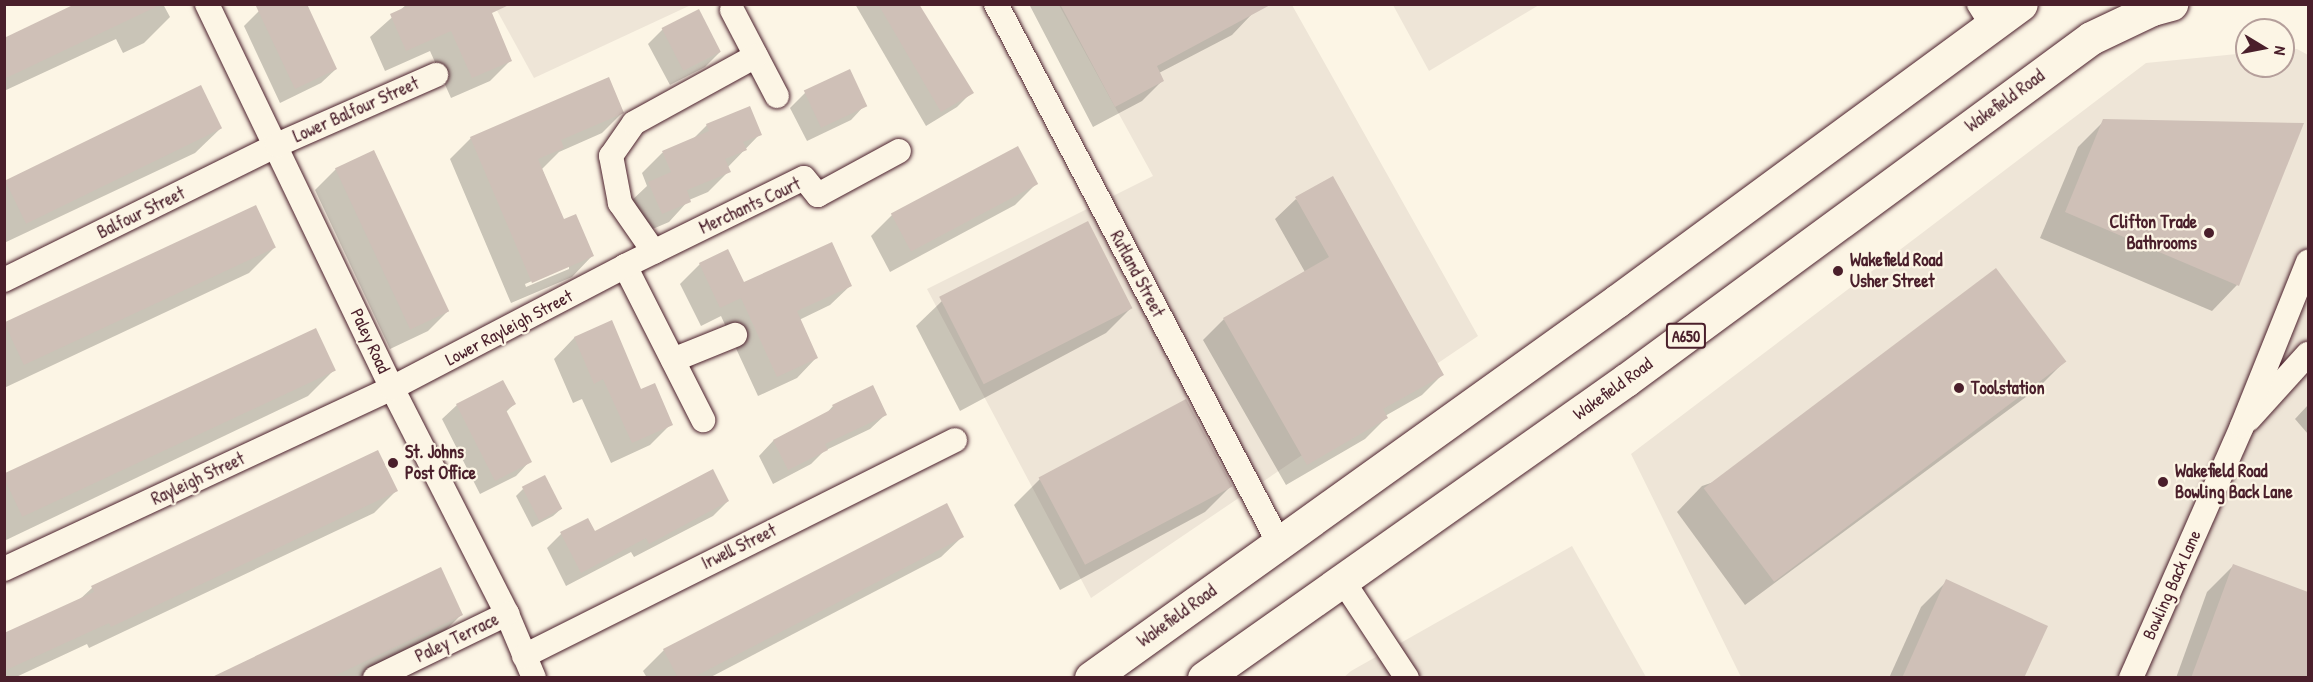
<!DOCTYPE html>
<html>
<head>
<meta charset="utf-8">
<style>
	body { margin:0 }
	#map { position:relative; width:2313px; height:682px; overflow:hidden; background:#fcf5e5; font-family:"Patrick Hand",sans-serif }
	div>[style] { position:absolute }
	.built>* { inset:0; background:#eee5d7 }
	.shadow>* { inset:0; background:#0003 }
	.building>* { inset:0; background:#cfc0b7; transform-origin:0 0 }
	.roads { filter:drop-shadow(0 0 2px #4a1f2b) drop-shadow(0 0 2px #4a1f2b) }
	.minor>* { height:24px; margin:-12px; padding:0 12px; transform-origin:12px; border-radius:12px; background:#fcf5e5 }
	.primary>* { height:33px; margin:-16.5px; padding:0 16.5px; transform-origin:16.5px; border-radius:16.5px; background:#fcf5e5 }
	.dots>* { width:16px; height:16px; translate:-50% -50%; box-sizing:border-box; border:3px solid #fcf5e5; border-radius:50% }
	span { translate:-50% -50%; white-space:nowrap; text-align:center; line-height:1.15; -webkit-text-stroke:4.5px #fcf5e5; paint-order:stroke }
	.shield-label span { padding:2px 4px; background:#fcf5e5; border:2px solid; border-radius:4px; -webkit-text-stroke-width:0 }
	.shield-label { font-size:16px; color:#4a1f2b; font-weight:700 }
	.street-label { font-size:18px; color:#4a1f2b }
	.poi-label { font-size:18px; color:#4a1f2b; font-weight:700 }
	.right { translate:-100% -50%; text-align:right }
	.left { translate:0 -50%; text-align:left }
	.frame { position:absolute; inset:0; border:6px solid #4a1f2b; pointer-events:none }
	.north { position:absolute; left:2235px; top:18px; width:60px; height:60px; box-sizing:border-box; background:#fcf5e5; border:2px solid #b59f9b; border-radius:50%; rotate:100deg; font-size:16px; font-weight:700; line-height:24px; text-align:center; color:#4a1f2b }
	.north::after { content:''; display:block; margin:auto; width:21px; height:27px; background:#4a1f2b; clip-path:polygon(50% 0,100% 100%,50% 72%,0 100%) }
</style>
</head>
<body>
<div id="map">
	<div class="built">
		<div style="clip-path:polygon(494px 5px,691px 5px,534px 78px)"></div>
		<div style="clip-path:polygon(1059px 5px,1292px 5px,1478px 336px,1091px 598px,927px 289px,1153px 176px)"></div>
		<div style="clip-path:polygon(1393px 5px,1539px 5px,1429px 71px)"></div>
		<div style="clip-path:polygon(2297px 49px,2308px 55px,2308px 677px,1741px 677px,1631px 454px,2146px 63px,2247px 53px,2247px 66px,2283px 66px,2283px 50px)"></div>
		<div style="clip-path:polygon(1572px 546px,1646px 677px,1343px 678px,1351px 671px)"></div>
	</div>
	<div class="shadow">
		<div style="clip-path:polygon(79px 4px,163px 4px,170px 17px,144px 43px,123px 53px,116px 39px,4px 91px,4px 39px)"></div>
		<div style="clip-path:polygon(407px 4px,428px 4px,511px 60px,490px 81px,451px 98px,430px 51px,385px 71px,370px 37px)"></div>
		<div style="clip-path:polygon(855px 4px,917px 4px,972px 92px,957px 107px,926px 126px)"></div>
		<div style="clip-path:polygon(1029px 4px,1247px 4px,1252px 14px,1232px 35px,1159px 73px,1163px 80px,1142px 101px,1093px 127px)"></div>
		<div style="clip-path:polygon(259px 11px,336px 69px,321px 83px,280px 103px,244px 26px)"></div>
		<div style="clip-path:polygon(663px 29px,720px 52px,705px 67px,670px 85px,648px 44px)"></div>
		<div style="clip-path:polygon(805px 93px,865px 105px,851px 120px,807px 141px,790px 108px)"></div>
		<div style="clip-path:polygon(evenodd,623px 112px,602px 133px,559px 152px,542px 169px,563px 221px,592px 256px,572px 277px,511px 303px,450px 159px,471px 138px,623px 112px,569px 265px,569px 269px,526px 287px,525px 284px,569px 265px)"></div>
		<div style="clip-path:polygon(2104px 121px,2237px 285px,2212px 311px,2040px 238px,2078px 147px)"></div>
		<div style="clip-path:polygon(707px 125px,760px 134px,727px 168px,729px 171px,708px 192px,689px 200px,669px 222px,641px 234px,628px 204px,647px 186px,642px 173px,662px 153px,692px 140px)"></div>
		<div style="clip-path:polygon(221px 128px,195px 153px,4px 243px,4px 181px)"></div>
		<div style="clip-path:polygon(373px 152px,448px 311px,428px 331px,390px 349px,315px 190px,336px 169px)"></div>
		<div style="clip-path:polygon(1036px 184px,1015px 205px,890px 272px,871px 236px,892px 215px)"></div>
		<div style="clip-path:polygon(1296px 199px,1443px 374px,1422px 395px,1385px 416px,1386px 418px,1365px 439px,1286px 485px,1203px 340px,1224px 319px,1305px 272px,1275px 219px)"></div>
		<div style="clip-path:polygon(274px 248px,249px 273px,4px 388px,4px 324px)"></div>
		<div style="clip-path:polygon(700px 264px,743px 284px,850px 286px,830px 305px,799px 320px,816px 358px,797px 378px,758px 396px,721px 316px,701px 326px,680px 284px)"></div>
		<div style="clip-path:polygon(942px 301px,1132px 307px,1106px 333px,960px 411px,916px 326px)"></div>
		<div style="clip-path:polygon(611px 322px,641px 391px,671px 424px,650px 445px,611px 463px,582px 399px,573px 403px,554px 359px,574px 338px)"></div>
		<div style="clip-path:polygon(2064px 362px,2038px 388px,1745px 605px,1677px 512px,1702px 486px)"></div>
		<div style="clip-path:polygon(334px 370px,308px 396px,4px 541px,4px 479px)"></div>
		<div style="clip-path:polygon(514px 404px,505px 413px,530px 461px,516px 476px,480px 494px,442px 419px,457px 405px)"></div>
		<div style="clip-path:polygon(2308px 405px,2308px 434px,2295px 419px)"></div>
		<div style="clip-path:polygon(833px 406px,885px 415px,870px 429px,824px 451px,811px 464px,773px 484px,759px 456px,773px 441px,824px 416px)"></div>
		<div style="clip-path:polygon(1040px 479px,1231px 486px,1205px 512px,1060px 590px,1014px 505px)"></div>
		<div style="clip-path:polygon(523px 489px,561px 509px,553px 516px,532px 527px,516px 496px)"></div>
		<div style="clip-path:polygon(396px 491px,374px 513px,89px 648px,87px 644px,14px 678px,4px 678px,4px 636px,79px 600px,92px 588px)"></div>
		<div style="clip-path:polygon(728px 501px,713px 516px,634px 557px,631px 552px,566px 586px,547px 548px,561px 534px,594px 533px)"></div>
		<div style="clip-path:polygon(962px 537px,941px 557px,709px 678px,647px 678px,643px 671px,664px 650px)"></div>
		<div style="clip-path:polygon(2233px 566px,2308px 594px,2308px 678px,2176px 678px,2207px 592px)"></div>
		<div style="clip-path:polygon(1947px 581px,2022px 678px,1889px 678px,1921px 607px)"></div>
		<div style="clip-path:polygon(461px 615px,435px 641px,357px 678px,214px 678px)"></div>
	</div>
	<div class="building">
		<div style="clip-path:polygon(75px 4px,162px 4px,4px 79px,4px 38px)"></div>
		<div style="clip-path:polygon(255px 4px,307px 4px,337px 69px,295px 89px)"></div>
		<div style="clip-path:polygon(412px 4px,511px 4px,492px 13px,512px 61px,472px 78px,451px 31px,406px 51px,390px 14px)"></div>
		<div style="clip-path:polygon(878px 4px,919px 4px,974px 93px,941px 112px)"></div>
		<div style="clip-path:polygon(1060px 4px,1272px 4px,1157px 66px,1164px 81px,1115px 107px)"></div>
		<div style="left:699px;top:9px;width:48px;height:42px;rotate:63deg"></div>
		<div style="left:850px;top:69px;width:41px;height:51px;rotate:65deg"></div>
		<div style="clip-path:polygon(609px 77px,624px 113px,561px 140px,564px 148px,538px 159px,564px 219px,576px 214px,594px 256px,532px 283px,470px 137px)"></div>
		<div style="left:201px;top:85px;width:48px;height:218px;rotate:64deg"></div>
		<div style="clip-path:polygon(750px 106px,762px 135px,743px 142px,747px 150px,725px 159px,731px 172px,687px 190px,691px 202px,662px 214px,648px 182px,671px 172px,662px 151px,709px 131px,706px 124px)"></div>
		<div style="clip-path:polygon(2103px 119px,2304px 123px,2239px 286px,2065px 212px)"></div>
		<div style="left:1018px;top:146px;width:43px;height:144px;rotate:62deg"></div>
		<div style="left:374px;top:150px;width:178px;height:43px;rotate:65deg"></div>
		<div style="clip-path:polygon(1333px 176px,1444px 375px,1383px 409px,1388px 418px,1307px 465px,1223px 318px,1329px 257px,1295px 197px)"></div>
		<div style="left:256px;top:205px;width:47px;height:278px;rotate:65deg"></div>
		<div style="left:1088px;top:221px;width:98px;height:167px;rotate:63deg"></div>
		<div style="clip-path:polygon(832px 242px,852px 286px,797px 311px,818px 358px,777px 377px,741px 298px,720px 308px,699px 263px,728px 249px,744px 282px)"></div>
		<div style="left:1996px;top:268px;width:117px;height:366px;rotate:53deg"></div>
		<div style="clip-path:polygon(612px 320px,641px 389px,655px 383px,673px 425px,632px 443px,603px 379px,594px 384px,574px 337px)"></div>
		<div style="left:316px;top:328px;width:47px;height:346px;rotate:65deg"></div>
		<div style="clip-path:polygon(503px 380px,516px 404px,506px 410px,532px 462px,495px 481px,456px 404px)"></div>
		<div style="clip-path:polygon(873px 385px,887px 415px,825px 444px,828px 450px,788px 470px,773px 440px,834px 408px,832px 405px)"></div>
		<div style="left:1186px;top:399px;width:99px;height:167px;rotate:62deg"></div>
		<div style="clip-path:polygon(378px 450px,398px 491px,111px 627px,109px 623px,4px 671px,4px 633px,94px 592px,91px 586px)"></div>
		<div style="clip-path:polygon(713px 469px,729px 501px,649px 544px,646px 538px,581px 573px,560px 532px,588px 518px,595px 531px)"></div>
		<div style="left:545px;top:475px;width:38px;height:26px;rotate:63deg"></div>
		<div style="clip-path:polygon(947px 503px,964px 537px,692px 678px,678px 678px,663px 649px)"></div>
		<div style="clip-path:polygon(2233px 564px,2308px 592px,2308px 678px,2191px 678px)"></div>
		<div style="clip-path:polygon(441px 567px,463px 615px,330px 678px,210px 678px)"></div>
		<div style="clip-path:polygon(1946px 579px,2048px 626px,2024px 678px,1902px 678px)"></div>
	</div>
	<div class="roads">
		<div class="minor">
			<div style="left:207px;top:4px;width:426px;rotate:64.3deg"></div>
			<div style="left:392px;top:388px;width:254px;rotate:63deg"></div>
			<div style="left:507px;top:614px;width:69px;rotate:67.1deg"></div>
			<div style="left:996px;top:4px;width:609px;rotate:62.3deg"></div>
			<div style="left:1979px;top:4px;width:25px;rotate:58deg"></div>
			<div style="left:732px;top:10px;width:97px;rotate:62.4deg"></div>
			<div style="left:654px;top:252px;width:60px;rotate:-124.8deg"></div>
			<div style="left:620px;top:203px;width:48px;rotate:-100.8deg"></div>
			<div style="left:611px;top:156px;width:40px;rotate:-55.1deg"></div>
			<div style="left:634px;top:123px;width:139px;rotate:-28.8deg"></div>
			<div style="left:625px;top:266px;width:173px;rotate:63.1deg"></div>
			<div style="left:4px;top:280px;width:305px;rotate:-26.3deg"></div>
			<div style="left:277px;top:145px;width:174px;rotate:-23.8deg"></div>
			<div style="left:673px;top:360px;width:67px;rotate:-22deg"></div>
			<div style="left:2249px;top:419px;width:88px;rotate:-47.8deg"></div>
			<div style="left:4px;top:569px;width:428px;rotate:-25deg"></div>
			<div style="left:392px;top:388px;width:263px;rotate:-27.6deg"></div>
			<div style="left:625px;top:266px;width:199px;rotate:-26.2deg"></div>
			<div style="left:804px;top:178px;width:22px;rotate:51deg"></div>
			<div style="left:818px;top:195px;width:92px;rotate:-28.5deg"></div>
			<div style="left:1343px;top:581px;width:116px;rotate:56.6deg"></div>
			<div style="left:524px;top:656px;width:482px;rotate:-26.6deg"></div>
			<div style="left:375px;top:678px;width:147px;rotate:-25.9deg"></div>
			<div style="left:2131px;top:678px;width:275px;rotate:-66.2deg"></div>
			<div style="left:2242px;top:426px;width:177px;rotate:-68.1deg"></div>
		</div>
		<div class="primary">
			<div style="left:1091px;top:678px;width:647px;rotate:-35.63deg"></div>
			<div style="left:1617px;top:301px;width:501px;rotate:-36.32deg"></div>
			<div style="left:1204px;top:678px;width:517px;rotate:-35.23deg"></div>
			<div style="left:1626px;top:380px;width:577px;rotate:-36.33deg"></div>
			<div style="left:2091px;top:38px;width:68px;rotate:-25.4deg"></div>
			<div style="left:2152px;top:9px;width:20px;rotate:-15deg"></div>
		</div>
	</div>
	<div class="dots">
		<div style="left:2209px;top:233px;background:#4a1f2b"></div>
		<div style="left:1838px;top:271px;background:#4a1f2b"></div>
		<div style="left:1959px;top:388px;background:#4a1f2b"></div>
		<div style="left:393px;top:463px;background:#4a1f2b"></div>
		<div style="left:2163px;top:482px;background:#4a1f2b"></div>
	</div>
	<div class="shield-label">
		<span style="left:1686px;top:336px">A650</span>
	</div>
	<div class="street-label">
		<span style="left:2005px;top:101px;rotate:-36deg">Wakefield Road</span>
		<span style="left:356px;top:110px;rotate:-24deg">Lower Balfour Street</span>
		<span style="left:750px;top:206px;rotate:-25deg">Merchants Court</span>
		<span style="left:141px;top:213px;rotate:-26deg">Balfour Street</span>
		<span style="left:1137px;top:274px;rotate:62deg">Rutland Street</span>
		<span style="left:509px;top:328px;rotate:-28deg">Lower Rayleigh Street</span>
		<span style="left:370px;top:341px;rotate:65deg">Paley Road</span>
		<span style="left:1613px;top:389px;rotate:-36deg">Wakefield Road</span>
		<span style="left:198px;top:479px;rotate:-25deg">Rayleigh Street</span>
		<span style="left:739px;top:547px;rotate:-26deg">Irwell Street</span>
		<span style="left:2172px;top:585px;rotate:-66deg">Bowling Back Lane</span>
		<span style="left:1177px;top:616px;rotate:-36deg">Wakefield Road</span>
		<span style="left:457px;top:638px;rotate:-26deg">Paley Terrace</span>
	</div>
	<div class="poi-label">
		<span class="right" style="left:2197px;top:233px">Clifton Trade<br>Bathrooms</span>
		<span class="left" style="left:1850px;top:271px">Wakefield Road<br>Usher Street</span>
		<span class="left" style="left:1971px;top:388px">Toolstation</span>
		<span class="left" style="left:405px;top:463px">St. Johns<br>Post Office</span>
		<span class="left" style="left:2175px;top:482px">Wakefield Road<br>Bowling Back Lane</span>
	</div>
	<div class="frame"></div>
	<div class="north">N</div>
</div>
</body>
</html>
